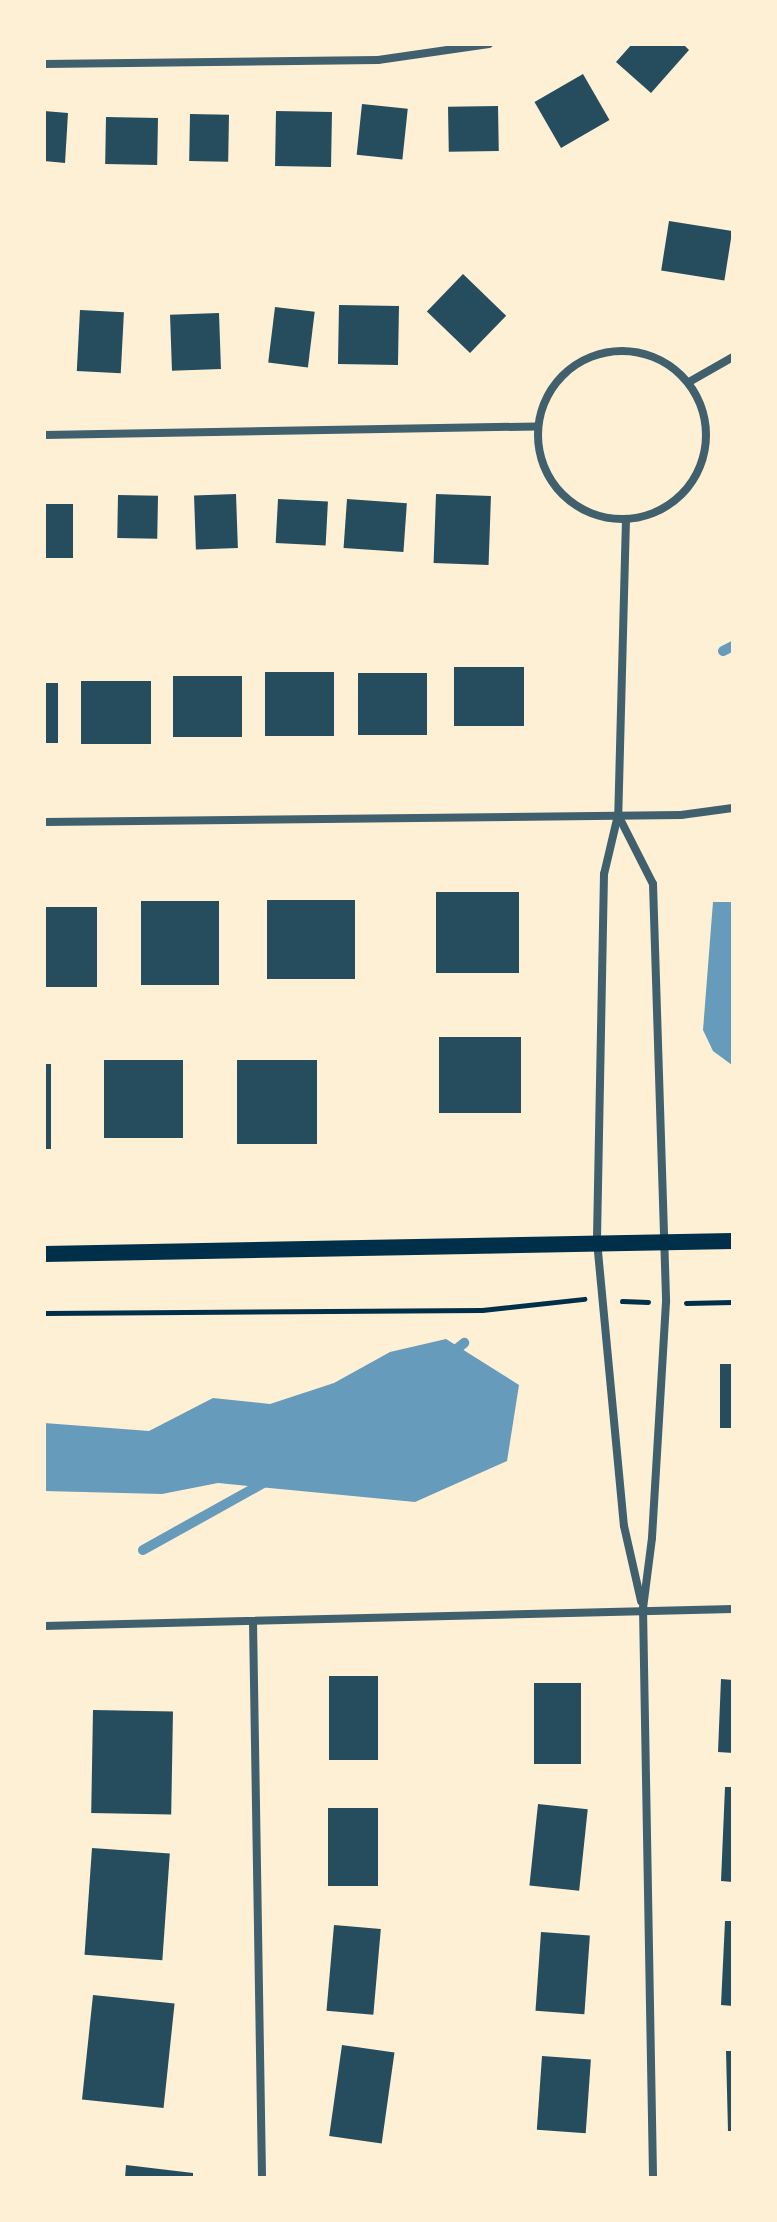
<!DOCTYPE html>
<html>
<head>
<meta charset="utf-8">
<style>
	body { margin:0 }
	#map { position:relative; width:777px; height:2222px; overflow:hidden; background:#fdf0d5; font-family:Mulish,sans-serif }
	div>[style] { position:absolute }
	.water>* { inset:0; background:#669bbc }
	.stream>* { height:10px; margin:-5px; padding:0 5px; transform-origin:5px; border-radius:5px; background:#669bbc }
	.building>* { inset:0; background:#264d5e; transform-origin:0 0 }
	.path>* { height:5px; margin:-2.5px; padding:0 2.5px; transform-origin:2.5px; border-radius:2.5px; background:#003049 }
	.minor>* { height:8px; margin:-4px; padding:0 4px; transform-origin:4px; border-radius:4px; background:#3f606c }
	.minor>.ring { margin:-4px; padding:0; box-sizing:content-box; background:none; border:8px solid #3f606c; border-radius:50% }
	.secondary>* { height:16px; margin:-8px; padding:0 8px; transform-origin:8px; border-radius:8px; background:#003049 }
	span { translate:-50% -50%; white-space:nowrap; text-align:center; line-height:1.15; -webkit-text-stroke:6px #fdf0d5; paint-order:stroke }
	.frame { position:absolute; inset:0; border:46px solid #fdf0d5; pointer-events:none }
</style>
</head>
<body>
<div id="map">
	<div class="water">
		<div style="clip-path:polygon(713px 902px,733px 902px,732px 1065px,713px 1051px,703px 1030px)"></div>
		<div style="clip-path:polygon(446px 1339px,519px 1385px,507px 1461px,415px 1502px,218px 1483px,162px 1494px,44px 1491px,44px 1423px,149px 1431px,213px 1398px,270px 1404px,334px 1383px,390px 1352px)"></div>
	</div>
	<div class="stream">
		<div style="left:723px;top:651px;width:11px;rotate:-27deg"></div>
		<div style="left:448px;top:1356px;width:21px;rotate:-39deg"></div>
		<div style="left:143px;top:1550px;width:142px;rotate:-29.1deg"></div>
	</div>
	<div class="building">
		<div style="clip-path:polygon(632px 44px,683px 44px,689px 50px,651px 93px,616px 62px)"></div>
		<div style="left:583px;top:74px;width:53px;height:56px;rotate:60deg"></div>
		<div style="left:362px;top:104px;width:46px;height:51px;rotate:6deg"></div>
		<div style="left:498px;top:106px;width:45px;height:50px;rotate:89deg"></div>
		<div style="clip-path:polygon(44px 111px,68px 113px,65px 163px,44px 161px)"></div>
		<div style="left:276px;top:111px;width:56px;height:55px;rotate:1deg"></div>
		<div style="left:190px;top:114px;width:39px;height:47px;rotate:1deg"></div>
		<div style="left:106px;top:117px;width:52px;height:47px;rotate:1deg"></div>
		<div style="left:669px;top:221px;width:64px;height:50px;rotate:9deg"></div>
		<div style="left:463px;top:274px;width:60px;height:52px;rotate:44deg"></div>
		<div style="left:339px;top:305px;width:60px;height:59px;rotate:1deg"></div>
		<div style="left:275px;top:307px;width:40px;height:56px;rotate:7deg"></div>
		<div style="left:80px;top:310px;width:44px;height:61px;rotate:3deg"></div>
		<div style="left:219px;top:313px;width:56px;height:49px;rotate:88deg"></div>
		<div style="left:236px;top:494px;width:54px;height:42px;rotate:88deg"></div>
		<div style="left:436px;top:494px;width:55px;height:69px;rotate:2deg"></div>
		<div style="left:118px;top:495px;width:40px;height:43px;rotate:1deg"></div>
		<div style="left:278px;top:499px;width:50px;height:44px;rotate:3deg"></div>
		<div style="left:347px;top:499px;width:60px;height:49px;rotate:4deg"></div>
		<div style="left:44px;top:504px;width:29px;height:54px"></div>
		<div style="left:454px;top:667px;width:70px;height:59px"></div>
		<div style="left:265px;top:672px;width:69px;height:64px"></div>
		<div style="left:358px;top:673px;width:69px;height:62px"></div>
		<div style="left:173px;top:676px;width:69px;height:61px"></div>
		<div style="left:81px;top:681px;width:70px;height:63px"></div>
		<div style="left:44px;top:683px;width:14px;height:60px"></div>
		<div style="left:436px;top:892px;width:83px;height:81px"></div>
		<div style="left:355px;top:900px;width:79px;height:88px;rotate:90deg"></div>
		<div style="left:141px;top:901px;width:78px;height:84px"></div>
		<div style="left:44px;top:907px;width:53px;height:80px"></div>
		<div style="left:439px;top:1037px;width:82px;height:76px"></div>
		<div style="left:104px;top:1060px;width:79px;height:78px"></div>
		<div style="left:237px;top:1060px;width:80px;height:84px"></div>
		<div style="left:44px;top:1064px;width:7px;height:85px"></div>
		<div style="left:720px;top:1364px;width:13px;height:64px"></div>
		<div style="left:329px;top:1676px;width:49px;height:84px"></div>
		<div style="clip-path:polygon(721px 1679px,733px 1680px,733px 1753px,718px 1752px)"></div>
		<div style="left:534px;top:1683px;width:47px;height:81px"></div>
		<div style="left:93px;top:1710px;width:80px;height:103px;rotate:1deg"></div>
		<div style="clip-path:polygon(725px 1787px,733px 1787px,733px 1882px,721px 1881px)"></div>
		<div style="left:538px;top:1804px;width:50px;height:82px;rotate:6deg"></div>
		<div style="left:328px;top:1808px;width:50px;height:78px"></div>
		<div style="left:92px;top:1848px;width:78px;height:107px;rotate:4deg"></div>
		<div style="clip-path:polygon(725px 1921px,733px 1921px,733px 2006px,721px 2005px)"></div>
		<div style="left:334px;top:1925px;width:47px;height:86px;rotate:5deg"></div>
		<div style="left:541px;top:1932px;width:49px;height:79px;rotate:4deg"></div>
		<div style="left:93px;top:1995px;width:82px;height:105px;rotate:6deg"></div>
		<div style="left:342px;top:2045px;width:53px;height:92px;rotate:8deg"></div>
		<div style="clip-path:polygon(726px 2051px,733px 2051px,733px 2131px,728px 2131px)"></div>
		<div style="left:542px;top:2056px;width:49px;height:74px;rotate:4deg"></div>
		<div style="clip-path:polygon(126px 2165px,193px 2173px,193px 2178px,125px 2178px)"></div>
	</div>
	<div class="path">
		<div style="left:622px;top:1301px;width:26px;rotate:2deg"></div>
		<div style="left:686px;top:1303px;width:47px;rotate:-1.2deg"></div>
		<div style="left:44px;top:1313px;width:438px;rotate:-0.4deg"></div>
		<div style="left:482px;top:1310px;width:103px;rotate:-6.2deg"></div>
	</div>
	<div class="minor">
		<div style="left:44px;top:64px;width:334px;rotate:-0.7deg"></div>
		<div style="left:378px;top:60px;width:112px;rotate:-8.2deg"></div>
		<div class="ring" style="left:538px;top:351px;width:160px;height:160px"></div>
		<div style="left:689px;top:382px;width:51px;rotate:-29.6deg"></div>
		<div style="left:44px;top:435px;width:494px;rotate:-1deg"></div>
		<div style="left:626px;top:519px;width:296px;rotate:91.5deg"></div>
		<div style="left:618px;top:815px;width:61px;rotate:103.3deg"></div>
		<div style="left:604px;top:874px;width:367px;rotate:91.1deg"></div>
		<div style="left:597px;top:1241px;width:286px;rotate:84.6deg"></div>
		<div style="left:624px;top:1526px;width:77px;rotate:77.2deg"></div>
		<div style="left:618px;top:815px;width:77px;rotate:63.1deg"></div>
		<div style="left:653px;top:884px;width:418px;rotate:88.2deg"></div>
		<div style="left:666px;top:1302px;width:236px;rotate:93.4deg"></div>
		<div style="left:652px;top:1538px;width:71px;rotate:97.3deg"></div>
		<div style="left:643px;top:1608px;width:570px;rotate:88.99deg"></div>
		<div style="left:44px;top:822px;width:637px;rotate:-0.63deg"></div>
		<div style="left:681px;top:815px;width:52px;rotate:-7.7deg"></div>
		<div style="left:253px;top:1621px;width:557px;rotate:89.07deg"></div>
		<div style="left:44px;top:1626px;width:689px;rotate:-1.41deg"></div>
	</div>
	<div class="secondary">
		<div style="left:44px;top:1254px;width:689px;rotate:-1.08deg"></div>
	</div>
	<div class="frame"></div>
</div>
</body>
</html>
